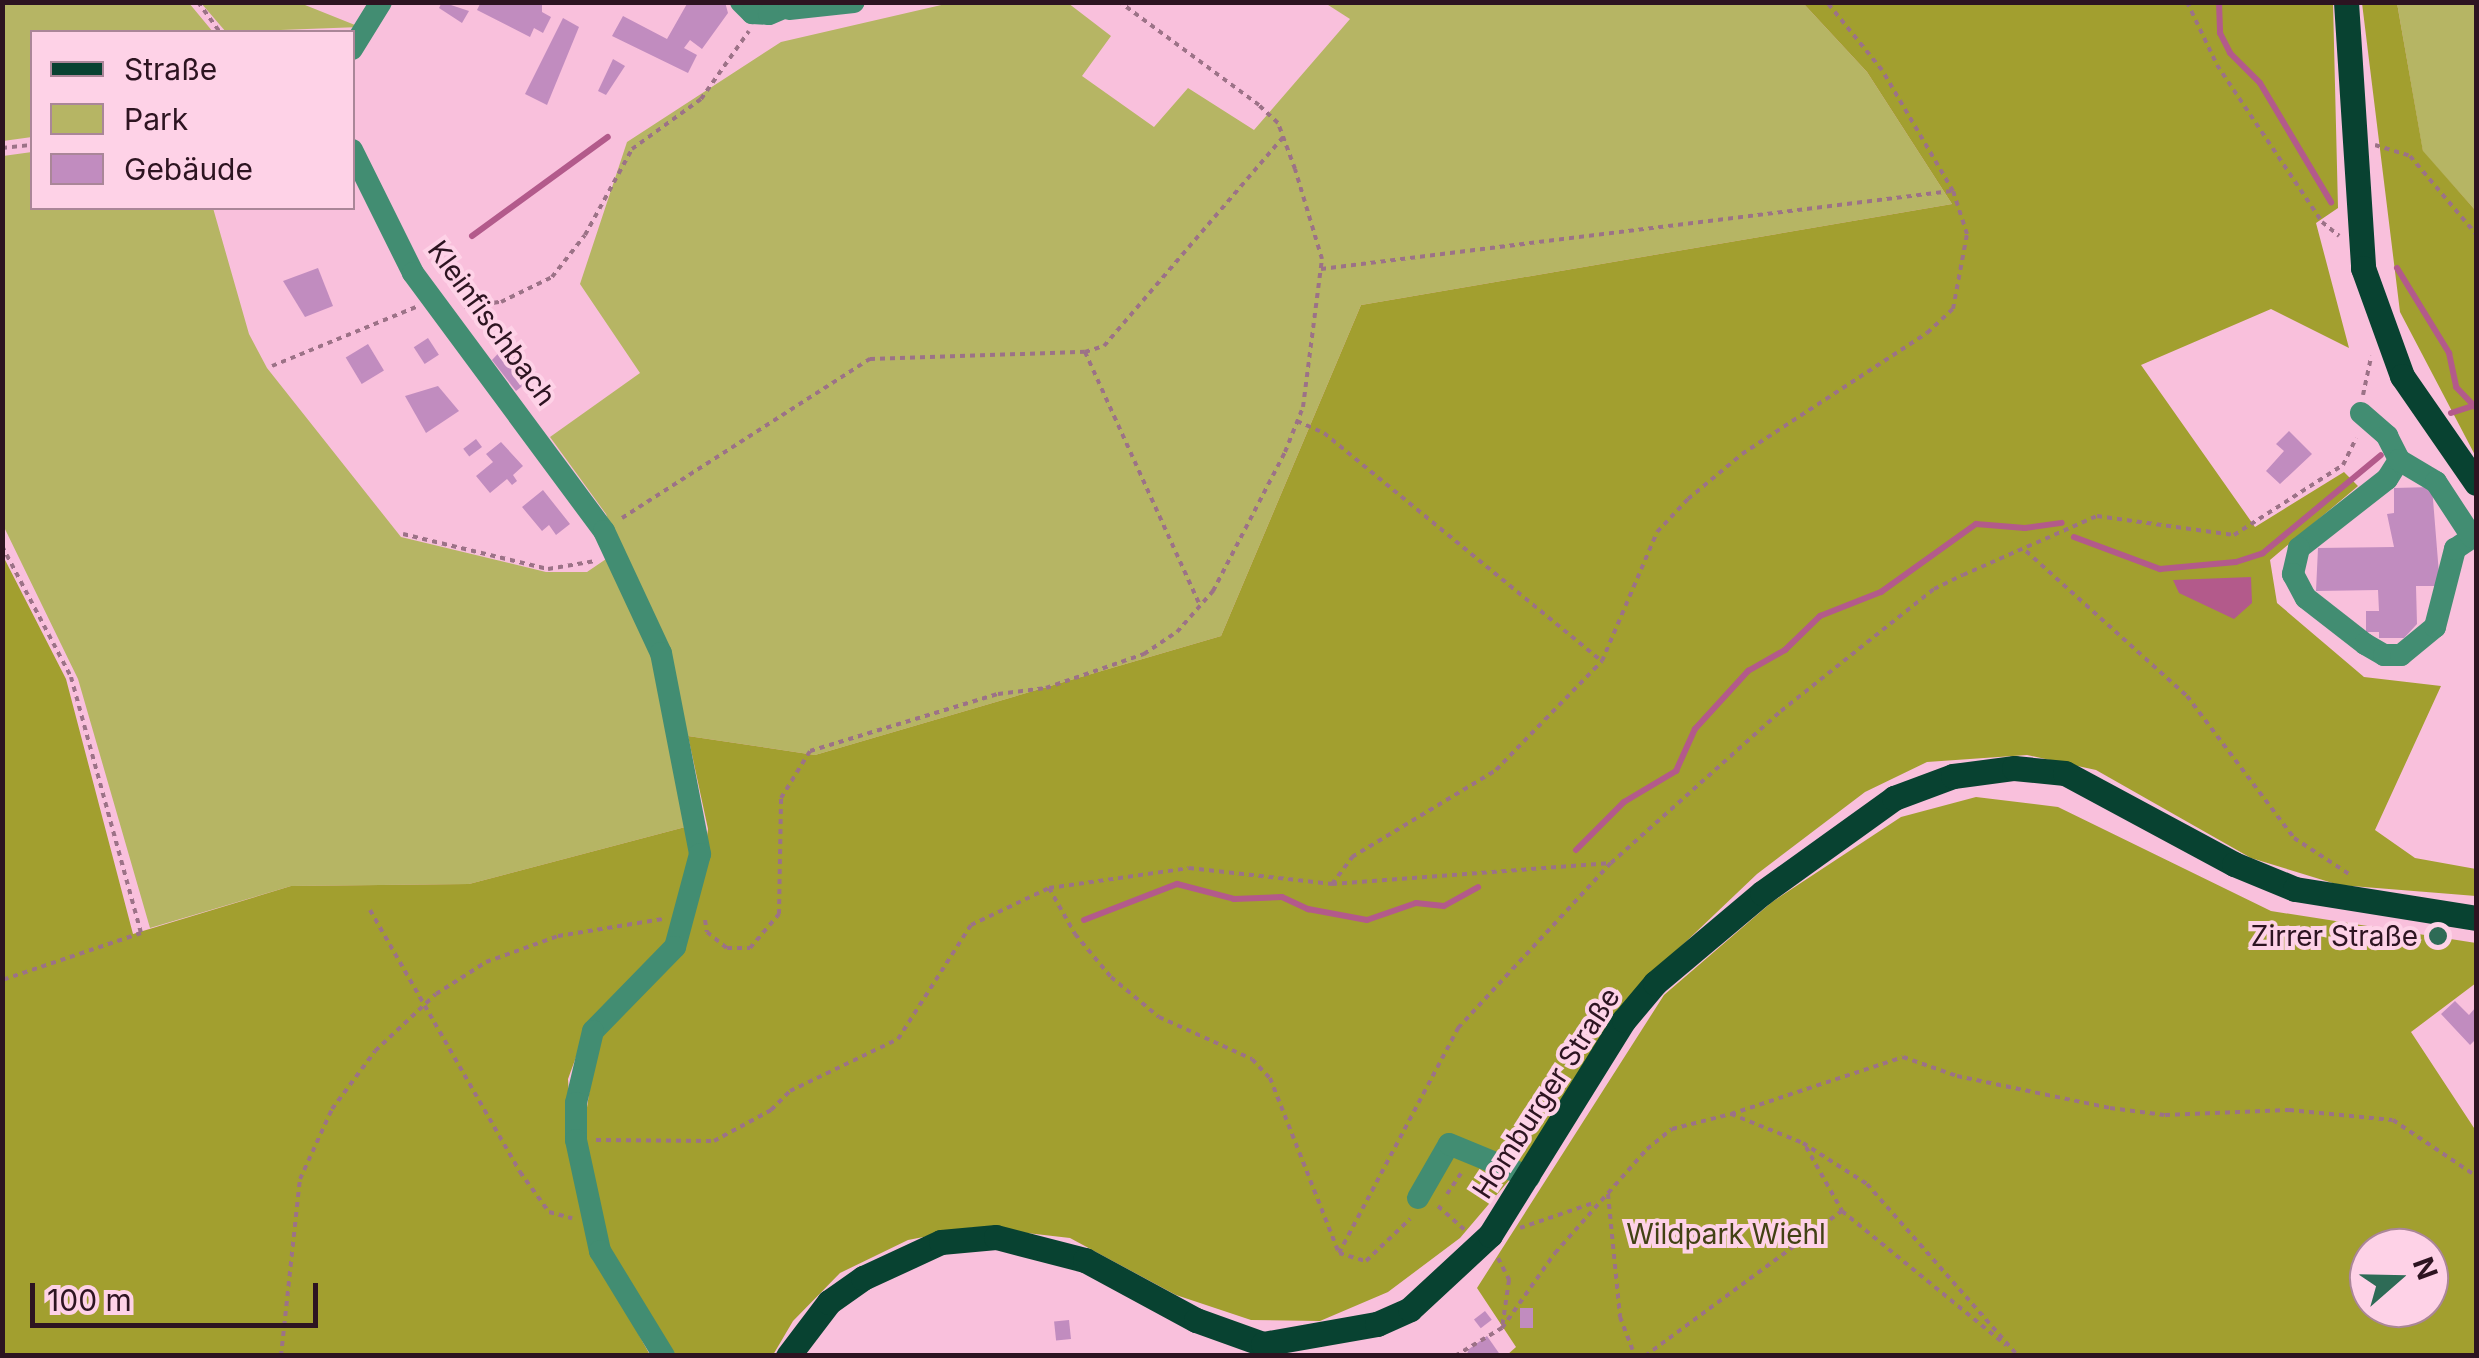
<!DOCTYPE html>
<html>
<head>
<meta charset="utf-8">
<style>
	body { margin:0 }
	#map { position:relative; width:2479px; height:1358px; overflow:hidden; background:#f9c0dc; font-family:Inter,sans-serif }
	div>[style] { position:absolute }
	.green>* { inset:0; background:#b6b564 }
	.forest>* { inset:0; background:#a29f2f }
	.water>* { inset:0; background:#b35a8b }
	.stream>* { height:6px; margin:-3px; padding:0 3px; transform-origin:3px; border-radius:3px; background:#b35a8b }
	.building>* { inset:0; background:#c18cbf; transform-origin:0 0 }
	.path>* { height:4px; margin-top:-2px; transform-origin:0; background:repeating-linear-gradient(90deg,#9c7287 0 5px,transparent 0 10px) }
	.minor>* { height:22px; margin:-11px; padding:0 11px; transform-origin:11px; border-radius:11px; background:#428d72 }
	.major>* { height:25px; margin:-12.5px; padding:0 12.5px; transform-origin:12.5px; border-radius:12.5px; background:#084231 }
	.dots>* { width:28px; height:28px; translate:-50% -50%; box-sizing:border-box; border:5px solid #fed2e7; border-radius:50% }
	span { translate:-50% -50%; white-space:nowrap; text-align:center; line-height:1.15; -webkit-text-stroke:8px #fed2e7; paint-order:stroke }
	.street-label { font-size:28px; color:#2d1421 }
	.poi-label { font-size:28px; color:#2d1421 }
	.right { translate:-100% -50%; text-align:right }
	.park-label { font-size:28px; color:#424114 }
	.frame { position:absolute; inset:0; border:5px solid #2d1421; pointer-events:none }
	.legend { position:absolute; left:30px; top:30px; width:325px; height:180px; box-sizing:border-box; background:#fed2e7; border:2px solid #aa8698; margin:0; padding:12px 18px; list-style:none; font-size:30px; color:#2d1421 }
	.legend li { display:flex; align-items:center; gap:20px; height:50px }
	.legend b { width:50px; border:2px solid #aa8698 }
	.north { position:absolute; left:2349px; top:1228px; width:100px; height:100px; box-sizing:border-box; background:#fed2e7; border:2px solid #aa8698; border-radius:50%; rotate:70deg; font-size:28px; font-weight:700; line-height:40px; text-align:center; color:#2d1421 }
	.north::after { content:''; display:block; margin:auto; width:35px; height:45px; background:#2e6b56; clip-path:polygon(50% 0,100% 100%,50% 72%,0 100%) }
	.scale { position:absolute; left:30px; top:1283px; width:288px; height:45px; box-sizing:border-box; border:5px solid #2d1421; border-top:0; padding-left:12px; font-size:30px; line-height:35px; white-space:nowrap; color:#2d1421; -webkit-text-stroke:8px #fed2e7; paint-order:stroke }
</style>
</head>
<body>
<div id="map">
	<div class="green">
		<div style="clip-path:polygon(2px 3px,189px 3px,213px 32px,32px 32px,32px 137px,3px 141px)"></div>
		<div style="clip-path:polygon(201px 3px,300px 3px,360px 27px,226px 32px)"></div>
		<div style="clip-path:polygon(950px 3px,1068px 3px,1111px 36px,1082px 76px,1154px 127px,1188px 88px,1254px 130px,1350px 19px,1325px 3px,1803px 3px,1867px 72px,1952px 204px,1361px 305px,1221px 636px,815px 755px,688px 736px,606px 514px,550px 437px,640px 373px,580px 284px,627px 142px,781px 42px)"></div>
		<div style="clip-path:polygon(2397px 3px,2476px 3px,2476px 211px,2423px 152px)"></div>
		<div style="clip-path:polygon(32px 152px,32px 208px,213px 208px,249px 334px,267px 368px,401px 537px,546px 572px,587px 572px,609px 557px,651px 653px,689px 826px,469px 884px,291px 886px,150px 928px,78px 679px,3px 525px,3px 156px)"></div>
	</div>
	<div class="forest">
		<div style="clip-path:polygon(1803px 3px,2333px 3px,2338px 208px,2316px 223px,2349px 348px,2271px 309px,2141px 365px,2255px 527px,2344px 472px,2358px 486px,2270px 560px,2277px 603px,2364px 677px,2441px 686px,2375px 830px,2415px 858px,2476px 869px,2476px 896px,2339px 885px,2251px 858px,2096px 770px,2027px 755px,1927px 762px,1865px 792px,1757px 874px,1653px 973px,1511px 1178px,1460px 1238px,1388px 1292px,1320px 1321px,1251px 1320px,1176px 1295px,1070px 1238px,975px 1227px,908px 1240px,840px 1273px,793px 1321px,773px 1355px,674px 1355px,603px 1247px,581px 1148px,598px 1033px,682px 950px,701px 885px,708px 829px,688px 736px,815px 755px,1221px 636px,1361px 305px,1952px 204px,1867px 72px)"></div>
		<div style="clip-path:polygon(2362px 3px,2397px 3px,2423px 151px,2476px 211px,2476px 457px,2400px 312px)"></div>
		<div style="clip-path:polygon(2px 554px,66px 679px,133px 934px,291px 886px,469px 884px,689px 826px,694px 851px,670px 944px,587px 1027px,568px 1079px,572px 1147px,593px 1252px,650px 1355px,3px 1355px)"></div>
		<div style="clip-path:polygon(evenodd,1976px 797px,2058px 807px,2271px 911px,2476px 943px,2476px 983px,2411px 1032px,2476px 1131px,2476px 1355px,1507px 1355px,1516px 1347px,1477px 1288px,1664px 995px,1772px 902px,1901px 817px,1976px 797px,2369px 1248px,2429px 1248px,2429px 1308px,2369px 1308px,2369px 1248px)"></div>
	</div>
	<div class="water">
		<div style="clip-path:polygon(2251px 577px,2252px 603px,2234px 619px,2179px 593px,2173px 580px)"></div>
	</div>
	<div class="stream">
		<div style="left:2219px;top:2px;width:31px;rotate:88deg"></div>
		<div style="left:2220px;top:33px;width:22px;rotate:63deg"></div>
		<div style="left:2230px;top:53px;width:42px;rotate:45deg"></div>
		<div style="left:2260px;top:83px;width:139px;rotate:59.2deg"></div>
		<div style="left:472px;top:236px;width:168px;rotate:-36.1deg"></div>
		<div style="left:2397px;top:268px;width:100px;rotate:58.5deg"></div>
		<div style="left:2449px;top:353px;width:35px;rotate:78deg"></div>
		<div style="left:2456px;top:387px;width:29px;rotate:46deg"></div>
		<div style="left:2451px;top:413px;width:23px;rotate:-18deg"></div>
		<div style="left:2074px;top:537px;width:92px;rotate:20.4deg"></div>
		<div style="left:2160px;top:569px;width:76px;rotate:-5.3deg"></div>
		<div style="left:2236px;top:562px;width:28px;rotate:-18deg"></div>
		<div style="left:2263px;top:553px;width:153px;rotate:-39.7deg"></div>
		<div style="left:1576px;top:850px;width:68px;rotate:-45deg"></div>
		<div style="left:1624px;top:802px;width:61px;rotate:-30.8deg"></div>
		<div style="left:1676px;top:771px;width:46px;rotate:-65.7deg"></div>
		<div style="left:1695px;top:729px;width:79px;rotate:-47.6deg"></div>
		<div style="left:1748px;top:671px;width:43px;rotate:-29.6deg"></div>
		<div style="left:1785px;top:650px;width:49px;rotate:-44.2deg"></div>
		<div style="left:1820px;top:616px;width:66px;rotate:-21.5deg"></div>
		<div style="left:1881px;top:592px;width:117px;rotate:-35.6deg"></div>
		<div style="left:1976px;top:524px;width:49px;rotate:4.7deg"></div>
		<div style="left:2025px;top:528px;width:37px;rotate:-8deg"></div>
		<div style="left:1084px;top:920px;width:100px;rotate:-21.2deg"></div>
		<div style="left:1177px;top:884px;width:59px;rotate:14.7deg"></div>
		<div style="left:1234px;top:899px;width:48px;rotate:-2.4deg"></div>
		<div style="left:1282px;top:897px;width:29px;rotate:25deg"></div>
		<div style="left:1308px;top:909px;width:60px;rotate:10.6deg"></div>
		<div style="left:1367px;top:920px;width:52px;rotate:-19.1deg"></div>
		<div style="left:1416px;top:903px;width:28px;rotate:6deg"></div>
		<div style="left:1444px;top:906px;width:39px;rotate:-29deg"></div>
	</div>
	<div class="building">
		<div style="clip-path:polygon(442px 2px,469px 11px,462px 23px,439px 8px)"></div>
		<div style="clip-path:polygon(481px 2px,542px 2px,542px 12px,551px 17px,543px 33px,534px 28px,530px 37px,477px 10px)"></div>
		<div style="clip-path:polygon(688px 2px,725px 2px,728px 13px,702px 49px,690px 40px,684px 48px,697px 55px,688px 73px,612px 36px,623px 16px,667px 39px)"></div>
		<div style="clip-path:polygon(563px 18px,579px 27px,547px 105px,525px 94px)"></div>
		<div style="clip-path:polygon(613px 59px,625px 66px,606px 95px,598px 91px)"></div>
		<div style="clip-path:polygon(318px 268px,333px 306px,305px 317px,283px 281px)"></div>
		<div style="left:428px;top:338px;width:20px;height:17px;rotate:57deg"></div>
		<div style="left:368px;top:344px;width:31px;height:26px;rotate:59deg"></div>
		<div style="clip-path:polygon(507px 344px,530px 380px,516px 391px,492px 360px)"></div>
		<div style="clip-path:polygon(438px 386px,459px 411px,426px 433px,405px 396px)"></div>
		<div style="clip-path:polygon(2289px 431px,2312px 454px,2280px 484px,2266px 471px,2284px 451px,2276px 444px)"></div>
		<div style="left:476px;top:439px;width:10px;height:16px;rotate:53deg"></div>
		<div style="clip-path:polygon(501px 442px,523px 466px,513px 475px,517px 481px,512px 485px,507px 479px,490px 493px,476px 476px,493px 462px,486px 454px)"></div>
		<div style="clip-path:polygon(2432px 487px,2440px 586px,2416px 586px,2417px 624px,2404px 638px,2379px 638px,2379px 632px,2366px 632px,2366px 611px,2379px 611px,2378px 590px,2316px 591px,2318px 548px,2394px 547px,2387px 514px,2394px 513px,2394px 488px)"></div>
		<div style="clip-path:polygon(543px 490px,570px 524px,556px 535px,549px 525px,542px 531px,522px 507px)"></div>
		<div style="clip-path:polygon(2455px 1001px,2469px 1015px,2476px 1007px,2476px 1039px,2470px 1045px,2441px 1014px)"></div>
		<div style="left:1520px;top:1308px;width:13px;height:20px"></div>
		<div style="left:1485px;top:1311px;width:11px;height:14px;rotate:52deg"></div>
		<div style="left:1069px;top:1320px;width:19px;height:15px;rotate:84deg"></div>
		<div style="clip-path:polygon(1487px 1336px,1501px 1356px,1466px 1356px,1469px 1349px)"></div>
	</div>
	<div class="path">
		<div style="left:198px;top:2px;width:37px;rotate:54deg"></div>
		<div style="left:2187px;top:2px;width:70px;rotate:64.5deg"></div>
		<div style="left:2217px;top:65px;width:189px;rotate:56.2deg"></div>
		<div style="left:2322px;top:222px;width:22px;rotate:39deg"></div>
		<div style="left:2375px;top:145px;width:37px;rotate:17deg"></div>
		<div style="left:2410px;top:156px;width:102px;rotate:49.8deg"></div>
		<div style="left:2px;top:148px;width:30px;rotate:-6deg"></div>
		<div style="left:1321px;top:269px;width:635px;rotate:-7.06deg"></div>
		<div style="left:464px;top:307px;width:37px;rotate:-8deg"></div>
		<div style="left:501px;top:302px;width:57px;rotate:-26.1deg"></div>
		<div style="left:552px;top:277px;width:53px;rotate:-51.8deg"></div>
		<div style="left:585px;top:235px;width:98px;rotate:-61.3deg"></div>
		<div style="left:632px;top:149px;width:85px;rotate:-35.9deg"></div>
		<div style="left:701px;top:99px;width:83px;rotate:-54.8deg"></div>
		<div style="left:1085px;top:352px;width:278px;rotate:65.6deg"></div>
		<div style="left:272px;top:366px;width:156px;rotate:-22.3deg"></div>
		<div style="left:2363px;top:395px;width:40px;rotate:-78deg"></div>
		<div style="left:1297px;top:421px;width:30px;rotate:24deg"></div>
		<div style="left:1324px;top:433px;width:360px;rotate:39.4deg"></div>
		<div style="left:622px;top:518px;width:295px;rotate:-32.7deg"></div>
		<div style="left:870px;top:359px;width:215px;rotate:-1.9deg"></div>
		<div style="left:1085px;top:352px;width:20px;rotate:-18deg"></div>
		<div style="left:1104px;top:346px;width:275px;rotate:-49.4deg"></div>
		<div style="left:403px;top:534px;width:149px;rotate:13.6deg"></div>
		<div style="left:548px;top:569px;width:48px;rotate:-9.7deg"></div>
		<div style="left:2px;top:546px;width:148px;rotate:62.2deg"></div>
		<div style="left:71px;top:677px;width:265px;rotate:74.7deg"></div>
		<div style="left:141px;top:933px;width:147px;rotate:161.3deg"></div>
		<div style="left:2026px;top:551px;width:217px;rotate:42deg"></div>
		<div style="left:2187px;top:696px;width:178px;rotate:53deg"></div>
		<div style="left:2294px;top:838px;width:66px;rotate:33.2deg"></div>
		<div style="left:1332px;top:884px;width:34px;rotate:-53deg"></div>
		<div style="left:1352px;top:857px;width:168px;rotate:-31.1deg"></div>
		<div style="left:1496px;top:770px;width:152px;rotate:-45.8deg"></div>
		<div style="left:1602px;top:661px;width:140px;rotate:-66.9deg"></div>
		<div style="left:1657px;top:532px;width:45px;rotate:-46.8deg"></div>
		<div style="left:1688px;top:499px;width:70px;rotate:-39.8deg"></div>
		<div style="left:1742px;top:454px;width:221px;rotate:-33.2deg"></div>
		<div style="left:1927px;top:333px;width:35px;rotate:-43deg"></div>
		<div style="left:1953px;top:309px;width:76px;rotate:-79.4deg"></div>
		<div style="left:1967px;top:234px;width:45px;rotate:-108deg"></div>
		<div style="left:1953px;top:191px;width:140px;rotate:-120.4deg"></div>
		<div style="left:1882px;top:70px;width:87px;rotate:-129deg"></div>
		<div style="left:1049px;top:888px;width:141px;rotate:-8.1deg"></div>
		<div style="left:1189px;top:868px;width:144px;rotate:6.4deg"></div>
		<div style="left:1332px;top:884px;width:280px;rotate:-4.3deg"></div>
		<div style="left:370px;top:910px;width:302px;rotate:60.2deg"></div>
		<div style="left:520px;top:1172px;width:49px;rotate:54.1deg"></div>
		<div style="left:549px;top:1212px;width:24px;rotate:15deg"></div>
		<div style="left:705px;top:920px;width:12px;rotate:81deg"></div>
		<div style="left:707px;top:932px;width:26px;rotate:39deg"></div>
		<div style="left:727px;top:948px;width:23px"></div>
		<div style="left:750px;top:948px;width:45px;rotate:-49.5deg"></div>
		<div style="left:779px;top:914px;width:116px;rotate:-89deg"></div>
		<div style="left:781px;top:798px;width:55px;rotate:-58.3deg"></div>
		<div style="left:810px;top:751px;width:196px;rotate:-16.9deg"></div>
		<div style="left:998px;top:694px;width:48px;rotate:-7.1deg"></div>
		<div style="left:1046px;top:688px;width:104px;rotate:-19.1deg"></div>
		<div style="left:1144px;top:654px;width:40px;rotate:-34deg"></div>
		<div style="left:1177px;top:632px;width:55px;rotate:-48.7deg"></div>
		<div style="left:1213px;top:591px;width:157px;rotate:-62.6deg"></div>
		<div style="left:1285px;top:452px;width:48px;rotate:-68.2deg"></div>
		<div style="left:1303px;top:407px;width:149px;rotate:-82.7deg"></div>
		<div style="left:1322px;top:259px;width:94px;rotate:-106.7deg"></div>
		<div style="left:1295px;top:169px;width:49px;rotate:-110.3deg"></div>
		<div style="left:1278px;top:123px;width:26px;rotate:-137deg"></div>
		<div style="left:1259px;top:105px;width:173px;rotate:-143.5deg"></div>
		<div style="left:1731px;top:1114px;width:181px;rotate:-18.3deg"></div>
		<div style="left:1903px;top:1057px;width:57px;rotate:19.4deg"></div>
		<div style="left:1957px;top:1076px;width:156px;rotate:11.8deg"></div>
		<div style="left:2110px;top:1108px;width:55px;rotate:7.3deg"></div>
		<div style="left:2165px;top:1115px;width:124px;rotate:-2.3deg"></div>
		<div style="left:2289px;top:1110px;width:104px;rotate:5.5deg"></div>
		<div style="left:2393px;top:1120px;width:100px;rotate:34deg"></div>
		<div style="left:596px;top:1140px;width:118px;rotate:0.5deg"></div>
		<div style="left:714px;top:1141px;width:65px;rotate:-28.5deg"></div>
		<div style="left:771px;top:1110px;width:27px;rotate:-45deg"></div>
		<div style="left:790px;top:1091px;width:120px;rotate:-25.7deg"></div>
		<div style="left:898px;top:1039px;width:135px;rotate:-57.4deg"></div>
		<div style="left:971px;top:925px;width:86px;rotate:-25.4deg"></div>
		<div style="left:1049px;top:888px;width:53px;rotate:60.5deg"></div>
		<div style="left:1075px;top:934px;width:56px;rotate:50.1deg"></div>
		<div style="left:1111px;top:977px;width:62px;rotate:39.8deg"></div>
		<div style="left:1159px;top:1017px;width:102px;rotate:24.3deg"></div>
		<div style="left:1252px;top:1059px;width:26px;rotate:47deg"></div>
		<div style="left:1270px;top:1078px;width:188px;rotate:68.5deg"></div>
		<div style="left:1806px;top:1147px;width:73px;rotate:60.6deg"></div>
		<div style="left:1447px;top:1194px;width:25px;rotate:-56deg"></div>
		<div style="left:1608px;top:1194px;width:124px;rotate:84.4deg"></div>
		<div style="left:1620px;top:1317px;width:42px;rotate:69deg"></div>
		<div style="left:1438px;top:1206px;width:36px;rotate:42deg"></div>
		<div style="left:1520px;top:1228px;width:80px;rotate:-18.9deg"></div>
		<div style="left:1339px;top:1253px;width:255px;rotate:-62.1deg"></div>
		<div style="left:1458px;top:1028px;width:225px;rotate:-47.2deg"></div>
		<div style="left:1611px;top:863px;width:228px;rotate:-41.8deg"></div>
		<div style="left:1781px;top:711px;width:196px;rotate:-38.6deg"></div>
		<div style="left:1934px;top:589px;width:32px;rotate:-26deg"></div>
		<div style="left:1963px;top:575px;width:146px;rotate:-23.8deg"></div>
		<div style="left:2097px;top:516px;width:138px;rotate:7.9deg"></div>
		<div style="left:2234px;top:535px;width:130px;rotate:-32.7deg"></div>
		<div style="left:2343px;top:465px;width:30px;rotate:-64deg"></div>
		<div style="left:1339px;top:1253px;width:28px;rotate:17deg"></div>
		<div style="left:1366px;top:1261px;width:61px;rotate:-43.7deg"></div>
		<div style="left:1498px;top:1258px;width:25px;rotate:63deg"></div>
		<div style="left:1509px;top:1280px;width:49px;rotate:98.3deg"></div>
		<div style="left:281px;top:1356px;width:178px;rotate:-83.9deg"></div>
		<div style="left:300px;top:1179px;width:77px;rotate:-65.4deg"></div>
		<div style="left:332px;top:1109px;width:72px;rotate:-53.4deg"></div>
		<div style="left:375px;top:1051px;width:83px;rotate:-43.1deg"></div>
		<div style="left:436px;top:994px;width:59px;rotate:-32.6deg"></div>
		<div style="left:486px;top:962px;width:77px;rotate:-19.9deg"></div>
		<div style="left:558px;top:936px;width:106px;rotate:-9.2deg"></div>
		<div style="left:1455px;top:1356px;width:55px;rotate:-30.8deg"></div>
		<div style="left:1502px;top:1328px;width:92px;rotate:-54.8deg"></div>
		<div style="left:1555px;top:1253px;width:139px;rotate:-48.5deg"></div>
		<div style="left:1647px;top:1149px;width:32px;rotate:-39deg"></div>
		<div style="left:1672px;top:1129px;width:61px;rotate:-14.3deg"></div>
		<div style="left:1731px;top:1114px;width:78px;rotate:21.9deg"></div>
		<div style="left:1803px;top:1143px;width:76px;rotate:32.6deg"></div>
		<div style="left:1867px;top:1184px;width:229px;rotate:48.7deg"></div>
		<div style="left:1645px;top:1356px;width:245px;rotate:-36.4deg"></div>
		<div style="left:1842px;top:1211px;width:212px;rotate:39.3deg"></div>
	</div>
	<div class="minor">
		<div style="left:741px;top:2px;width:16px;rotate:45deg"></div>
		<div style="left:752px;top:13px;width:17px;rotate:3deg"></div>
		<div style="left:769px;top:14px;width:30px;rotate:-23deg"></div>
		<div style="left:789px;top:9px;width:65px;rotate:-6.1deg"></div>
		<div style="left:352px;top:49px;width:55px;rotate:-58.3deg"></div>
		<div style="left:352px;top:150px;width:137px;rotate:63.6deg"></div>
		<div style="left:413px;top:273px;width:321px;rotate:53.5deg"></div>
		<div style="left:604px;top:531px;width:135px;rotate:65deg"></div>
		<div style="left:661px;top:653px;width:205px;rotate:79deg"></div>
		<div style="left:700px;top:854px;width:96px;rotate:105deg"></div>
		<div style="left:675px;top:947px;width:117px;rotate:134.3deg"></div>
		<div style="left:593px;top:1031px;width:74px;rotate:103.3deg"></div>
		<div style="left:576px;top:1103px;width:37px;rotate:90deg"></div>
		<div style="left:576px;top:1140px;width:114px;rotate:77.8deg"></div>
		<div style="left:600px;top:1251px;width:123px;rotate:58.6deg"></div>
		<div style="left:2361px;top:413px;width:35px;rotate:41deg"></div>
		<div style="left:2387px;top:436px;width:27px;rotate:63deg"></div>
		<div style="left:2399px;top:460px;width:22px;rotate:122deg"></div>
		<div style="left:2387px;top:479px;width:112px;rotate:141.9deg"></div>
		<div style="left:2299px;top:548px;width:27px;rotate:103deg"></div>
		<div style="left:2293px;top:574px;width:27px;rotate:62deg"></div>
		<div style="left:2306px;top:598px;width:75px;rotate:37.9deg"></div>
		<div style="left:2365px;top:644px;width:22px;rotate:30deg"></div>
		<div style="left:2384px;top:655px;width:17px"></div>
		<div style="left:2401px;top:655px;width:44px;rotate:-39.5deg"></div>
		<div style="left:2435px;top:627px;width:81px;rotate:-75.6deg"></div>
		<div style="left:2455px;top:549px;width:25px;rotate:-34deg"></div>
		<div style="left:2399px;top:460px;width:43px;rotate:30.7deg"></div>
		<div style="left:2436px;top:482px;width:66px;rotate:56.8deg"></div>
		<div style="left:1418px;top:1198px;width:62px;rotate:-60.1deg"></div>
		<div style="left:1449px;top:1144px;width:87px;rotate:22.4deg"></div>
	</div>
	<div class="major">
		<div style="left:2346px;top:2px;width:267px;rotate:86.3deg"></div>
		<div style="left:2363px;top:268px;width:115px;rotate:70.1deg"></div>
		<div style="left:2402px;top:376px;width:130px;rotate:55.3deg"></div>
		<div style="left:788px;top:1356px;width:68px;rotate:-52.8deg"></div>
		<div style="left:829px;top:1302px;width:42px;rotate:-35.2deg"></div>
		<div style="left:863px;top:1278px;width:86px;rotate:-24.8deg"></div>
		<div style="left:941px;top:1242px;width:55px;rotate:-5.2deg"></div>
		<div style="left:996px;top:1237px;width:92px;rotate:14.5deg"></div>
		<div style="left:1085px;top:1260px;width:126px;rotate:28.4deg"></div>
		<div style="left:1196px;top:1320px;width:71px;rotate:19.7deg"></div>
		<div style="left:1263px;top:1344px;width:116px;rotate:-10deg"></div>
		<div style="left:1377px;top:1324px;width:36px;rotate:-24deg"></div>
		<div style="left:1410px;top:1309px;width:109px;rotate:-42.8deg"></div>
		<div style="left:1490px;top:1235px;width:253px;rotate:-58.1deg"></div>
		<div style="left:1624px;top:1020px;width:48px;rotate:-50deg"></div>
		<div style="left:1655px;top:983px;width:140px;rotate:-40.1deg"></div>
		<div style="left:1762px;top:893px;width:163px;rotate:-35.7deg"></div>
		<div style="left:1894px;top:798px;width:63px;rotate:-20.4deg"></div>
		<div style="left:1953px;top:776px;width:62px;rotate:-7.5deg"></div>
		<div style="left:2014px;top:768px;width:51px;rotate:5.6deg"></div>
		<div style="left:2065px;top:773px;width:192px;rotate:28.3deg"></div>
		<div style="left:2234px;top:864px;width:66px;rotate:22.3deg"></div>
		<div style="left:2295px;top:889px;width:183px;rotate:9.1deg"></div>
	</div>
	<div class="dots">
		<div style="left:2438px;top:936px;background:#2e6b56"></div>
	</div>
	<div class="street-label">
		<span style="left:492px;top:323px;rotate:54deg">Kleinfischbach</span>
		<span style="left:1546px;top:1093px;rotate:-57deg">Homburger Straße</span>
	</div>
	<div class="poi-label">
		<span class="right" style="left:2418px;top:936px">Zirrer Straße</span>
	</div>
	<div class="park-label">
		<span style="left:1726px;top:1234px">Wildpark Wiehl</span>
	</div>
	<div class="frame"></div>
	<ul class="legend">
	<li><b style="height:12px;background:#084231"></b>Straße</li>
	<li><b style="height:28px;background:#b6b564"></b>Park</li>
	<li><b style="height:28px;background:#c18cbf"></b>Gebäude</li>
	</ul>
	<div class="north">N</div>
	<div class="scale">100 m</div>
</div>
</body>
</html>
